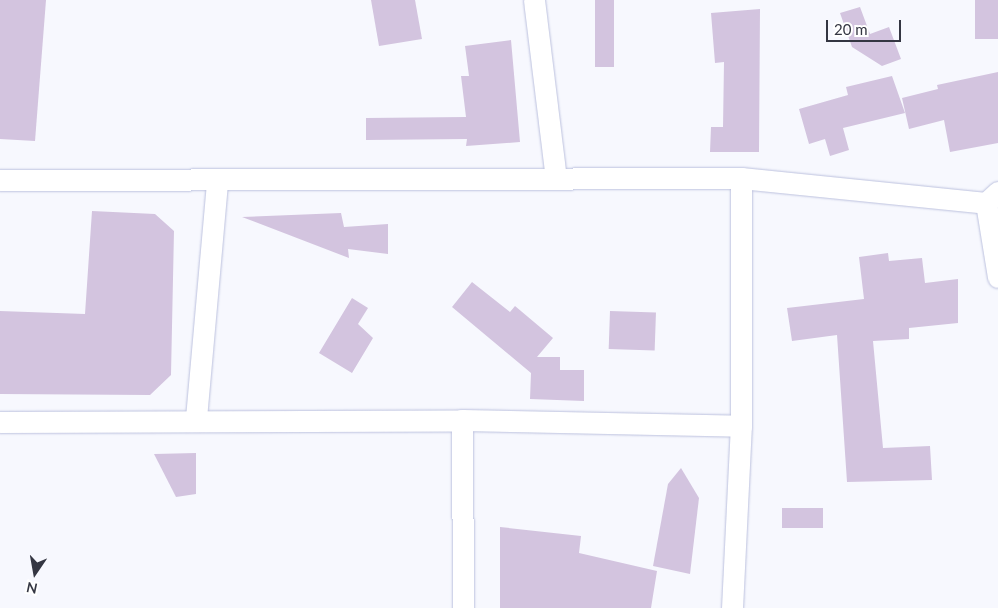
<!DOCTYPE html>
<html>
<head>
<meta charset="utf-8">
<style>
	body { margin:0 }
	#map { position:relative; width:998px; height:608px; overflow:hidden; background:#f7f8fe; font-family:Lato,sans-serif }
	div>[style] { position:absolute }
	.building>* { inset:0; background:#d3c4df; transform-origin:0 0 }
	.roads { filter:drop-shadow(0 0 1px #bcc1de) drop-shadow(0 0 1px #bcc1de) }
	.minor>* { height:21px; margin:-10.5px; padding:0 10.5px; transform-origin:10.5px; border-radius:10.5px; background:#fff }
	span { translate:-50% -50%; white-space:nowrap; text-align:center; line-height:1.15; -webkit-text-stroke:5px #fff; paint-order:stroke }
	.north { position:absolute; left:10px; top:548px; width:50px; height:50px; -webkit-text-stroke:4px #fff; paint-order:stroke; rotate:192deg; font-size:14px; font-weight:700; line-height:20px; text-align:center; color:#343642 }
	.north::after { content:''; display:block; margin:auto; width:18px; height:22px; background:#343642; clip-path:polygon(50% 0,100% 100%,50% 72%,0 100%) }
	.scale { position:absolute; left:826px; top:20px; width:75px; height:22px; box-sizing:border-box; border:2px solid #343642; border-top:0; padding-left:6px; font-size:15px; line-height:18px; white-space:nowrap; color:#343642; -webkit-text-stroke:4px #fff; paint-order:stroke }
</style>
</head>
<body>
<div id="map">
	<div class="building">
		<div style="clip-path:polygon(0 0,46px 0,35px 141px,0 139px)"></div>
		<div style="clip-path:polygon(371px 0,415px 0,422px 39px,379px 46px)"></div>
		<div style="left:595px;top:0;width:19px;height:67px"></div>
		<div style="left:975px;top:0;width:23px;height:39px"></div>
		<div style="clip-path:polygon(860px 7px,870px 34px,889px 27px,901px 59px,882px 66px,852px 47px,840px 13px)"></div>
		<div style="clip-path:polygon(760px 9px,759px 152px,710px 152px,711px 127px,723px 127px,724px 62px,715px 63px,711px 13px)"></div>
		<div style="clip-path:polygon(511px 40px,520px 142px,466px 146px,467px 139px,366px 140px,366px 118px,466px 117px,461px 76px,469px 76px,465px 46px)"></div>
		<div style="clip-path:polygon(998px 72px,998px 143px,950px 152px,944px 120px,909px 129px,902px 98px,938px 89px,937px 85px)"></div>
		<div style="clip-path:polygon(892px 76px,905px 113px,843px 128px,849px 150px,830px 156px,825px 139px,809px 144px,799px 109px,848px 95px,846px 87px)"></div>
		<div style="clip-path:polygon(92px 211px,155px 214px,174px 231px,171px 375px,150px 395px,0 394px,0 311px,85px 314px)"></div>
		<div style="clip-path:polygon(341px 213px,344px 227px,388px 224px,388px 254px,348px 249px,349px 258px,242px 217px)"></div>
		<div style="clip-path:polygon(888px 253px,889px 261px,922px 258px,925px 283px,958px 279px,958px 323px,909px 328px,909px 339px,873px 341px,883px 448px,930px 446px,932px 480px,847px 482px,837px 335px,792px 341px,787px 308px,864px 299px,859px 257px)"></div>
		<div style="clip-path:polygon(472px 282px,510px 312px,515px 306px,553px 338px,537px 357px,560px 357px,560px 370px,584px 370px,584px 401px,530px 399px,531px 373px,452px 307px)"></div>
		<div style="clip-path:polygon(352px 298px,368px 308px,358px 324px,373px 338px,352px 373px,319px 353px)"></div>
		<div style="left:610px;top:311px;width:46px;height:38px;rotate:2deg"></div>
		<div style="clip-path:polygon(196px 453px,196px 494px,176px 497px,154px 454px)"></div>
		<div style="clip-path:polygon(681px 468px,699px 498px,690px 574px,653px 566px,668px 484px)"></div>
		<div style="left:782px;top:508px;width:41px;height:20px"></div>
		<div style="clip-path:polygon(500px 527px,581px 536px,579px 553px,657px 571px,651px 608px,500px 608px)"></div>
	</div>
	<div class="roads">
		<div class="minor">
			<div style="left:534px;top:0;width:180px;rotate:83deg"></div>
			<div style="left:0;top:180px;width:741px;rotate:-0.15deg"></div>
			<div style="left:741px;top:178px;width:246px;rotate:5.8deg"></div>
			<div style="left:986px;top:203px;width:16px;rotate:-43deg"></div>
			<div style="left:986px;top:203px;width:75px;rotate:80.8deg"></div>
			<div style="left:196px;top:418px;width:237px;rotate:-84.9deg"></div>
			<div style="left:462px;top:420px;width:279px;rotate:1.2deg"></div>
			<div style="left:741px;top:426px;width:248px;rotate:-90deg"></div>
			<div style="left:0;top:422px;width:462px;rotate:-0.2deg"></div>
			<div style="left:462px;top:420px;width:188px;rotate:89.7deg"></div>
			<div style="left:732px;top:608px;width:182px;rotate:-87.2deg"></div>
		</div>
	</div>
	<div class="north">N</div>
	<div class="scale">20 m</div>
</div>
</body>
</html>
